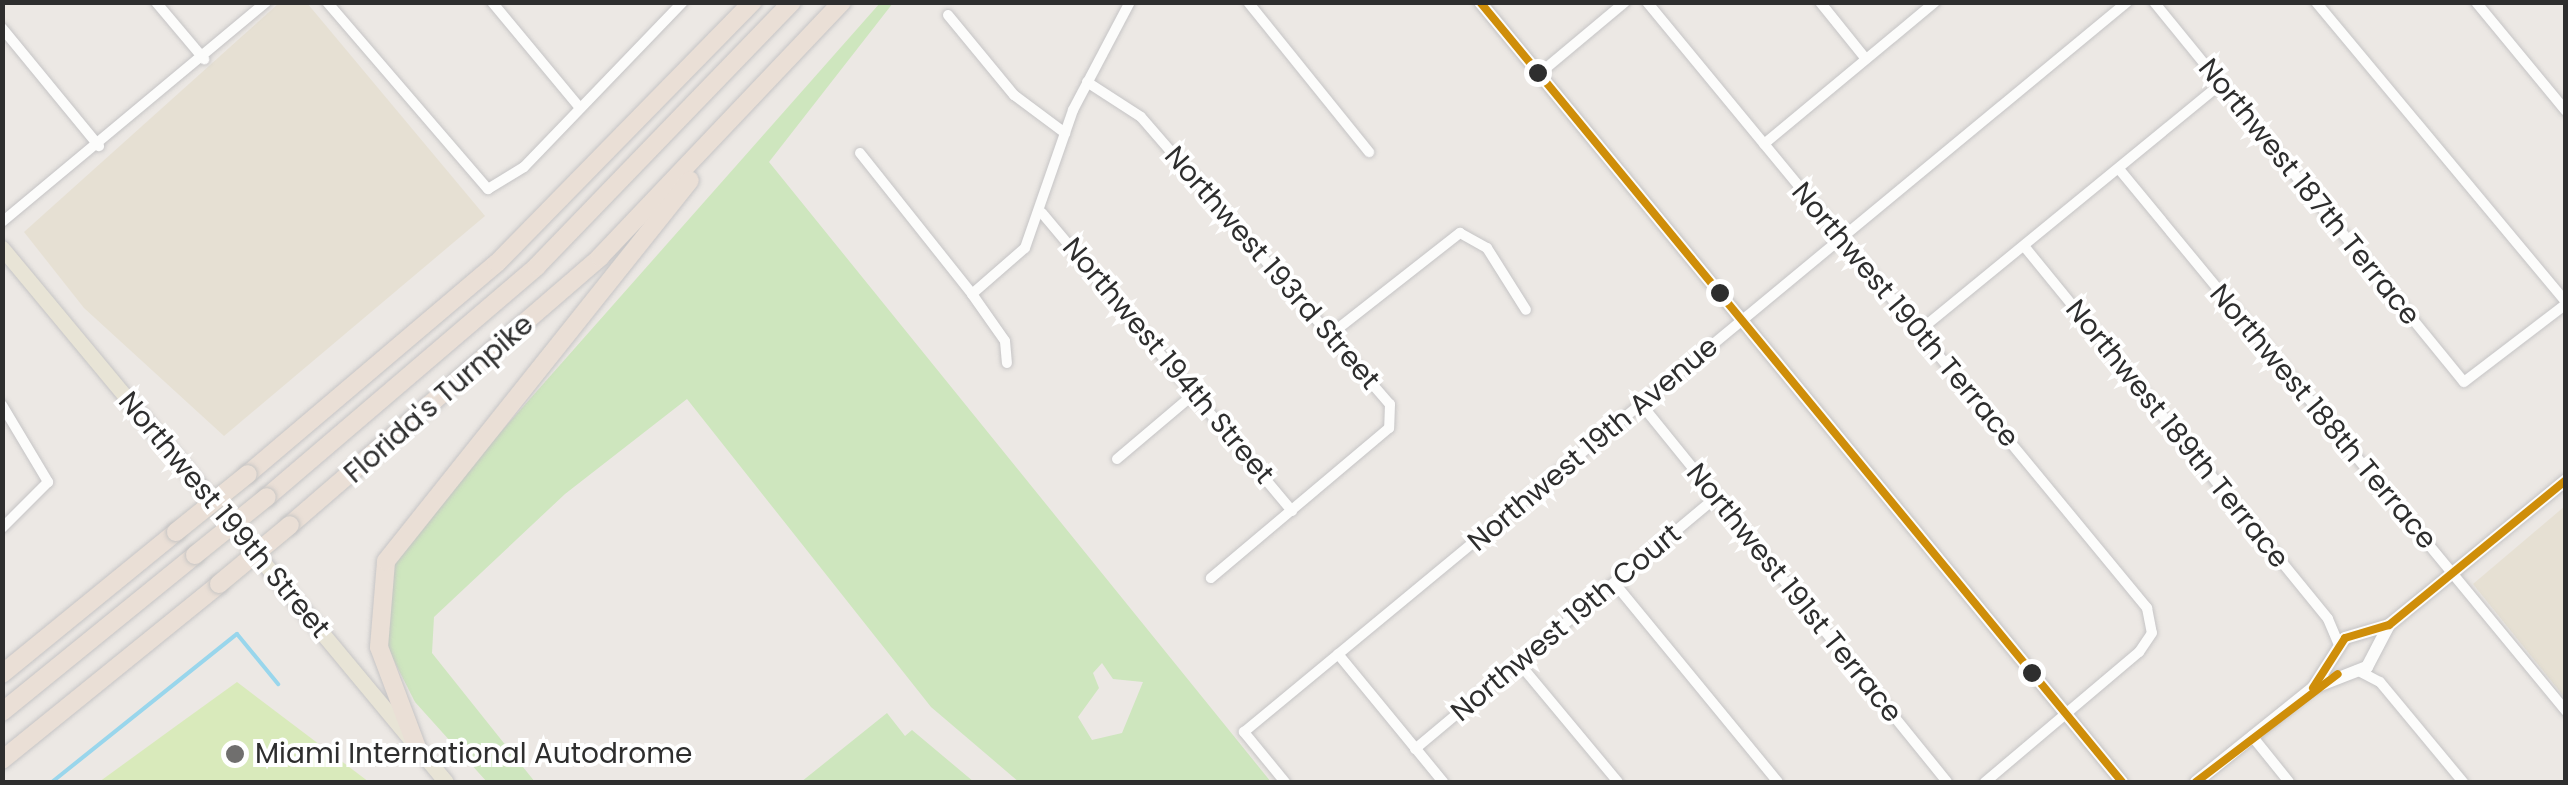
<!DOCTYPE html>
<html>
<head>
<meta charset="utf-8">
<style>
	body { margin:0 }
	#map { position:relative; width:2568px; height:785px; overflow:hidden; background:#ece8e4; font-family:Poppins,sans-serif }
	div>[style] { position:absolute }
	.education>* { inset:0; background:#e6e0d3 }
	.green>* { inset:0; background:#cee6be }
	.pitch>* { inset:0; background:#d9eabb }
	.stream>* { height:4px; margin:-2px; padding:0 2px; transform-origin:2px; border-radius:2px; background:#99d6ec }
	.roads { filter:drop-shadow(0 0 2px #c5c4c5) drop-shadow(0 0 2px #c5c4c5) }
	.minor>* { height:10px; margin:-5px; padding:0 5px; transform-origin:5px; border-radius:5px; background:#fcfcfb }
	.tertiary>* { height:12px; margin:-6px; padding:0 6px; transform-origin:6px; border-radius:6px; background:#fcfcfb }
	.primary>* { height:15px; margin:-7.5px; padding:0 7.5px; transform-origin:7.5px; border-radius:7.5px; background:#e8e4d6 }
	.motorway>* { height:18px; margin:-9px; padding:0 9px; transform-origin:9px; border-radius:9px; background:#eadfd6 }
	.bridges { filter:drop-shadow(0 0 2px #c6c5c4) drop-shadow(0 0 2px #c6c5c4) }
	.motorway-bridge>* { height:18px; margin:-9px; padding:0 9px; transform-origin:9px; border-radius:9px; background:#eadfd6 }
	.bus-1>* { height:8px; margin:-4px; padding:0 4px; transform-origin:4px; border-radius:4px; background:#cf8e09 }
	.dots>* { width:28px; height:28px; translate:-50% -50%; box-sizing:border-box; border:5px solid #fff; border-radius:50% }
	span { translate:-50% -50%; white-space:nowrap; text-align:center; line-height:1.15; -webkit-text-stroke:8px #fff; paint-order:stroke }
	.street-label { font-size:28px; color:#2e2e2e }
	.poi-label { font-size:28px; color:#2e2e2e }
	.left { translate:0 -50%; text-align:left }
	.frame { position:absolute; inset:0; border:5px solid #2e2e2e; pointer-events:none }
</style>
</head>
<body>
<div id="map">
	<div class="education">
		<div style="clip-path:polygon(279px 3px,307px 3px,485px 216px,224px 436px,84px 308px,24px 232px)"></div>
		<div style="clip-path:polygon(2565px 506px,2565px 698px,2473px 584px)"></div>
	</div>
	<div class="green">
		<div style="clip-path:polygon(evenodd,880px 3px,893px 3px,769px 162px,1271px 782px,1019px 782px,931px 707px,687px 399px,565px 494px,434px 617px,432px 653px,535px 782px,487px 782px,415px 702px,385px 643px,391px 570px,408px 537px,880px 3px,1102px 663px,1113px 679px,1143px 682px,1122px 733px,1092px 740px,1078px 717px,1099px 688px,1093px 673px,1102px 663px)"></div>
		<div style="clip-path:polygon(887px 713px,905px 736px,912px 730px,974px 782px,801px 782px)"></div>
	</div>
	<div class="pitch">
		<div style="clip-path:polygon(237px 682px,369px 782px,99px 782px,176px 726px)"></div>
	</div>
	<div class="stream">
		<div style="left:52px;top:782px;width:237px;rotate:-38.7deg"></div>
		<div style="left:237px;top:634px;width:65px;rotate:50.6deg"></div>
	</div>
	<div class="roads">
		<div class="minor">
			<div style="left:156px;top:2px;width:75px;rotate:49.9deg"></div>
			<div style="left:327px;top:2px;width:247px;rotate:49.3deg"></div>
			<div style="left:488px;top:189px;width:42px;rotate:-31.4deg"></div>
			<div style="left:524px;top:167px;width:229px;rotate:-46.1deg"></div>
			<div style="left:492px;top:2px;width:138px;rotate:50.3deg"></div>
			<div style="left:1248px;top:2px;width:193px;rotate:51.1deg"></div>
			<div style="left:1647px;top:2px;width:786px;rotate:50.47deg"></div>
			<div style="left:2147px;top:608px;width:25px;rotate:79deg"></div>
			<div style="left:2152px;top:633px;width:23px;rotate:124deg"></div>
			<div style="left:2139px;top:652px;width:202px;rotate:139.8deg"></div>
			<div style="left:1820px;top:2px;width:73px;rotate:51.1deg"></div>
			<div style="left:2154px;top:2px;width:490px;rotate:50.8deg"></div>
			<div style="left:2464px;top:382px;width:128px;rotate:-37.4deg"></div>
			<div style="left:2316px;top:2px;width:391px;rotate:50.2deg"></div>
			<div style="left:2476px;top:2px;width:141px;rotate:50.5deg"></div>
			<div style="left:948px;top:15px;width:104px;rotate:50.5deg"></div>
			<div style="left:1014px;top:95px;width:64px;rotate:36.7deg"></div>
			<div style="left:2px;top:28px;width:153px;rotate:50.6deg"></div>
			<div style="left:1539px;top:74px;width:112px;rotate:-39.9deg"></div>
			<div style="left:1087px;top:82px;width:64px;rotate:32.9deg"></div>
			<div style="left:1141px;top:117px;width:380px;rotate:49.1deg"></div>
			<div style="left:1390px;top:404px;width:24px;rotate:92deg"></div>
			<div style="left:1389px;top:428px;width:233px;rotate:139.9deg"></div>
			<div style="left:1764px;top:144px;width:222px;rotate:-39.7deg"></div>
			<div style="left:860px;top:153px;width:180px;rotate:51.5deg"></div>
			<div style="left:972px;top:294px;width:57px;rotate:54.9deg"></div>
			<div style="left:1005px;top:341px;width:22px;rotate:85deg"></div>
			<div style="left:2119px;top:169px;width:703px;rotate:50.49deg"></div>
			<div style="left:1042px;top:213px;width:389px;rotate:50deg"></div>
			<div style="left:2px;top:222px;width:344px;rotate:-39.8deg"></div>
			<div style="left:2024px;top:246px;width:481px;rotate:50.8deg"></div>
			<div style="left:2328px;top:619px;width:30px;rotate:67deg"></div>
			<div style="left:972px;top:294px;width:70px;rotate:-41deg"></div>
			<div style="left:1025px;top:248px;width:146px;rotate:-70.8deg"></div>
			<div style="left:1073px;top:110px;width:122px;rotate:-62.2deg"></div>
			<div style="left:1919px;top:331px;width:390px;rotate:-39.3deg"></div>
			<div style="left:1331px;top:334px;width:164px;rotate:-38.1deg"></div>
			<div style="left:1460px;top:233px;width:31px;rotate:29deg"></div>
			<div style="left:1487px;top:248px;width:73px;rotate:57.8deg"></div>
			<div style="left:1641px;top:404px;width:486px;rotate:51deg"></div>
			<div style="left:2px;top:405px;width:90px;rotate:59.1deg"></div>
			<div style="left:48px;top:482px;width:65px;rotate:135deg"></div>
			<div style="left:1117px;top:459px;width:102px;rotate:-40.2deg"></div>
			<div style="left:1616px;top:585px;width:255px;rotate:50.6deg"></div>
			<div style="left:1338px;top:654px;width:166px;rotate:50.6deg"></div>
			<div style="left:1518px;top:662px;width:156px;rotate:50.2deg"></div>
			<div style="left:2357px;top:670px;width:26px;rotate:28deg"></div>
			<div style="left:2380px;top:682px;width:130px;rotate:50.3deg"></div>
			<div style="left:2252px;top:736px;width:59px;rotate:51.2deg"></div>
			<div style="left:1415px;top:749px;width:393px;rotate:-39.9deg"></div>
			<div style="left:1285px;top:782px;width:65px;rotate:-129.4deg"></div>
			<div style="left:1244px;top:732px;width:1146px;rotate:-39.58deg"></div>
		</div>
		<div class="tertiary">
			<div style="left:1480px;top:2px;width:1010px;rotate:50.54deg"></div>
			<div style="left:2313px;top:688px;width:59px;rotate:-57.4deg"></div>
			<div style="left:2345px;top:638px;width:46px;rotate:-16.5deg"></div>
			<div style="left:2389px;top:625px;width:229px;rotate:-39.3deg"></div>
			<div style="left:2196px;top:782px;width:150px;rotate:-38.8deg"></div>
			<div style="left:2313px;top:688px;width:58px;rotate:-21.3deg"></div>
			<div style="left:2367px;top:667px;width:47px;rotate:-62.4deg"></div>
		</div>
		<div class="primary">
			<div style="left:2px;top:248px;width:694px;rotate:50.26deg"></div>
		</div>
		<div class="motorway">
			<div style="left:248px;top:474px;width:326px;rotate:-40.3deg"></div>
			<div style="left:497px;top:263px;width:366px;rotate:-45.6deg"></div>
			<div style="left:267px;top:497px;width:355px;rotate:-40.5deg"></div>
			<div style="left:537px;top:266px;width:367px;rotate:-46deg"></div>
			<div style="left:290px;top:525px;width:410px;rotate:-40.8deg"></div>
			<div style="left:600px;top:257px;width:352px;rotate:-46.5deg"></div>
			<div style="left:2px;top:674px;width:225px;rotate:-39.2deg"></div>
			<div style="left:2px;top:712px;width:249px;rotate:-39.1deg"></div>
			<div style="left:419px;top:753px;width:113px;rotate:-110.7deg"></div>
			<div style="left:379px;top:647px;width:86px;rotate:-85.3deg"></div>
			<div style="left:386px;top:561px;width:487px;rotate:-51.4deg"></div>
			<div style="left:2px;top:760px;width:279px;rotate:-39deg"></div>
		</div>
	</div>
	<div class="bridges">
		<div class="motorway-bridge">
			<div style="left:176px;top:532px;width:92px;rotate:-38.9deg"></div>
			<div style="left:195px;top:555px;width:92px;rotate:-38.9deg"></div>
			<div style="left:219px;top:584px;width:92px;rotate:-39.7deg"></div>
		</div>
	</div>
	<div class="bus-1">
		<div style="left:1480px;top:2px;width:1010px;rotate:50.54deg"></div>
		<div style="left:2313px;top:688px;width:59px;rotate:-57.4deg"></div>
		<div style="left:2345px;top:638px;width:46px;rotate:-16.5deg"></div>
		<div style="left:2389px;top:625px;width:229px;rotate:-39.3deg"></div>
		<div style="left:2196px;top:782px;width:178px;rotate:-37.3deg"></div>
	</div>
	<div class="dots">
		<div style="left:1538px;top:73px;background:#2e2e2e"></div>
		<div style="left:1720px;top:293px;background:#2e2e2e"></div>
		<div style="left:2032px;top:673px;background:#2e2e2e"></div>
		<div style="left:235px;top:754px;background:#706f6e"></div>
	</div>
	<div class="street-label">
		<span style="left:2309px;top:192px;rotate:51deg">Northwest 187th Terrace</span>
		<span style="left:1272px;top:268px;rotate:49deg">Northwest 193rd Street</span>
		<span style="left:1905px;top:315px;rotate:50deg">Northwest 190th Terrace</span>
		<span style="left:1168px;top:361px;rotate:50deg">Northwest 194th Street</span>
		<span style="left:439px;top:399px;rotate:-41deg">Florida's Turnpike</span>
		<span style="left:2323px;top:417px;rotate:50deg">Northwest 188th Terrace</span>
		<span style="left:2177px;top:434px;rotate:51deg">Northwest 189th Terrace</span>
		<span style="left:1593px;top:444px;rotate:-40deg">Northwest 19th Avenue</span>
		<span style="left:224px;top:515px;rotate:50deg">Northwest 199th Street</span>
		<span style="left:1794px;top:593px;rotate:51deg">Northwest 191st Terrace</span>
		<span style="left:1566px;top:623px;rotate:-40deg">Northwest 19th Court</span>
	</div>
	<div class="poi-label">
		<span class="left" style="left:255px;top:754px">Miami International Autodrome</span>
	</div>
	<div class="frame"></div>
</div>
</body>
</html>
